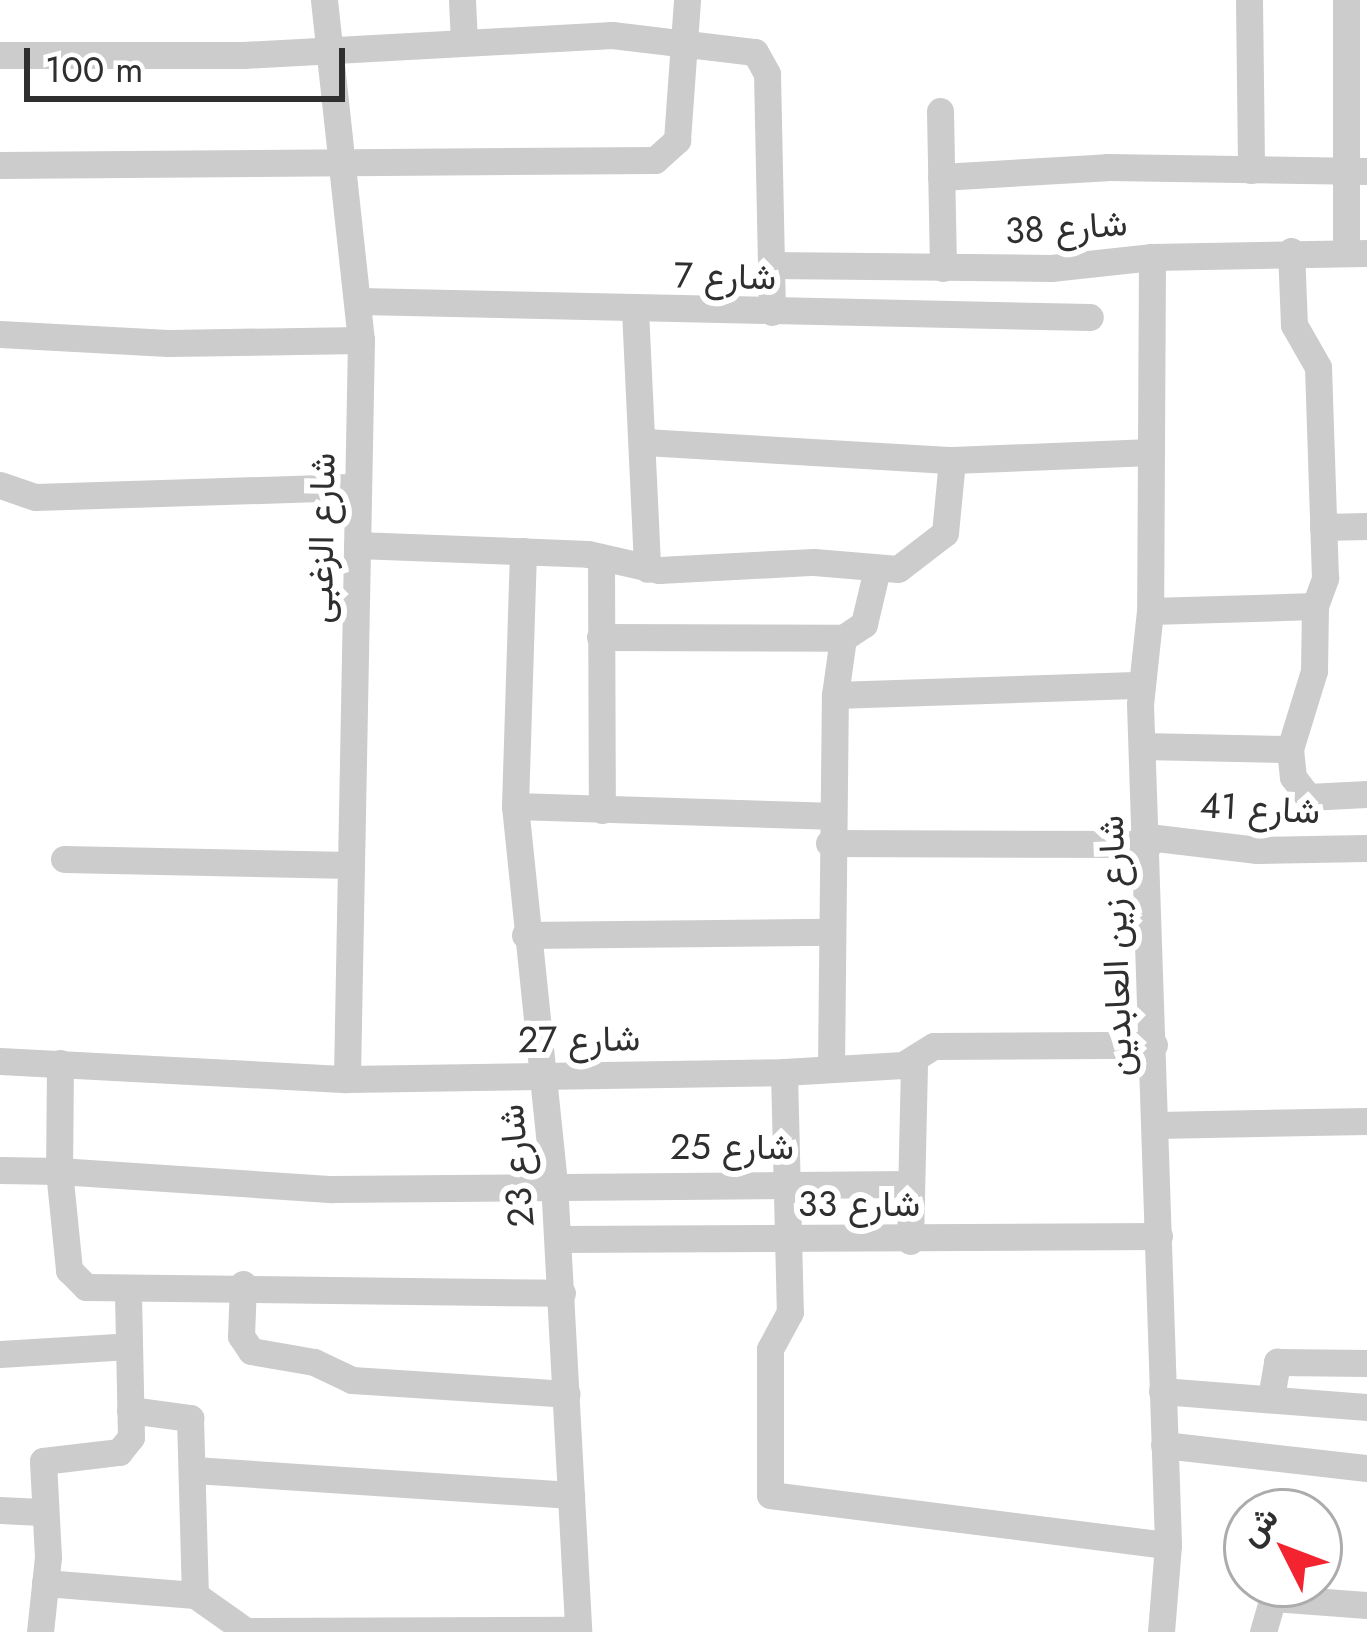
<!DOCTYPE html>
<html>
<head>
<meta charset="utf-8">
<style>
	body { margin:0 }
	#map { position:relative; width:1367px; height:1632px; overflow:hidden; background:#fff; font-family:Jost,Vazirmatn,sans-serif }
	div>[style] { position:absolute }
	.street>* { height:27px; margin:-13.5px; padding:0 13.5px; transform-origin:13.5px; border-radius:13.5px; background:#ccc }
	span { translate:-50% -50%; white-space:nowrap; text-align:center; line-height:1.15; -webkit-text-stroke:12px #fff; paint-order:stroke }
	.street-label { font-size:36px; color:#2f2f2f }
	.north { position:absolute; left:1223px; top:1488px; width:120px; height:120px; box-sizing:border-box; background:#fff; border:3px solid #acacac; border-radius:50%; rotate:312deg; font-size:33px; font-weight:700; line-height:48px; text-align:center; color:#2f2f2f }
	.north::after { content:''; display:block; margin:auto; width:42px; height:54px; background:#f3242f; clip-path:polygon(50% 0,100% 100%,50% 72%,0 100%) }
	.scale { position:absolute; left:24px; top:48px; width:321px; height:54px; box-sizing:border-box; border:6px solid #2f2f2f; border-top:0; padding-left:15px; font-size:36px; line-height:42px; white-space:nowrap; color:#2f2f2f; -webkit-text-stroke:9px #fff; paint-order:stroke }
</style>
</head>
<body>
<div id="map">
	<div class="street">
		<div style="left:324px;top:0;width:342px;rotate:83.8deg"></div>
		<div style="left:361px;top:340px;width:739px;rotate:91.09deg"></div>
		<div style="left:462px;top:0;width:42px;rotate:87.3deg"></div>
		<div style="left:1249px;top:0;width:170px;rotate:89.3deg"></div>
		<div style="left:0;top:55px;width:243px"></div>
		<div style="left:243px;top:55px;width:370px;rotate:-3.1deg"></div>
		<div style="left:612px;top:35px;width:144px;rotate:6.8deg"></div>
		<div style="left:755px;top:52px;width:25px;rotate:61deg"></div>
		<div style="left:767px;top:74px;width:238px;rotate:88.8deg"></div>
		<div style="left:940px;top:111px;width:157px;rotate:88.9deg"></div>
		<div style="left:0;top:165px;width:655px;rotate:-0.44deg"></div>
		<div style="left:655px;top:160px;width:30px;rotate:-42deg"></div>
		<div style="left:677px;top:140px;width:140px;rotate:-85.9deg"></div>
		<div style="left:941px;top:177px;width:166px;rotate:-3.4deg"></div>
		<div style="left:1107px;top:167px;width:260px;rotate:0.9deg"></div>
		<div style="left:1346px;top:252px;width:252px;rotate:-90deg"></div>
		<div style="left:1152px;top:257px;width:354px;rotate:90.3deg"></div>
		<div style="left:1150px;top:611px;width:94px;rotate:96.1deg"></div>
		<div style="left:1140px;top:704px;width:841px;rotate:88.09deg"></div>
		<div style="left:1168px;top:1545px;width:87px;rotate:94.6deg"></div>
		<div style="left:771px;top:265px;width:280px;rotate:0.6deg"></div>
		<div style="left:1051px;top:268px;width:102px;rotate:-6.2deg"></div>
		<div style="left:1152px;top:257px;width:215px;rotate:-1.1deg"></div>
		<div style="left:360px;top:301px;width:730px;rotate:1.26deg"></div>
		<div style="left:635px;top:310px;width:259px;rotate:87.3deg"></div>
		<div style="left:0;top:334px;width:168px;rotate:3.1deg"></div>
		<div style="left:168px;top:343px;width:193px;rotate:-0.9deg"></div>
		<div style="left:645px;top:442px;width:308px;rotate:3.4deg"></div>
		<div style="left:952px;top:460px;width:199px;rotate:-2.3deg"></div>
		<div style="left:0;top:485px;width:37px;rotate:19deg"></div>
		<div style="left:35px;top:497px;width:323px;rotate:-1.8deg"></div>
		<div style="left:1323px;top:527px;width:44px;rotate:-1.3deg"></div>
		<div style="left:357px;top:545px;width:231px;rotate:2.2deg"></div>
		<div style="left:588px;top:554px;width:73px;rotate:12.7deg"></div>
		<div style="left:659px;top:570px;width:155px;rotate:-3deg"></div>
		<div style="left:814px;top:562px;width:84px;rotate:4.8deg"></div>
		<div style="left:898px;top:569px;width:59px;rotate:-37.5deg"></div>
		<div style="left:945px;top:533px;width:73px;rotate:-84.5deg"></div>
		<div style="left:523px;top:551px;width:255px;rotate:91.8deg"></div>
		<div style="left:515px;top:806px;width:378px;rotate:84.1deg"></div>
		<div style="left:554px;top:1182px;width:451px;rotate:86.9deg"></div>
		<div style="left:601px;top:559px;width:251px;rotate:89.8deg"></div>
		<div style="left:877px;top:569px;width:57px;rotate:103.3deg"></div>
		<div style="left:864px;top:624px;width:25px;rotate:146deg"></div>
		<div style="left:843px;top:638px;width:58px;rotate:98deg"></div>
		<div style="left:835px;top:695px;width:307px;rotate:-1.9deg"></div>
		<div style="left:1150px;top:611px;width:165px;rotate:-1.7deg"></div>
		<div style="left:600px;top:637px;width:243px;rotate:0.2deg"></div>
		<div style="left:1142px;top:746px;width:148px;rotate:1.2deg"></div>
		<div style="left:1290px;top:749px;width:28px;rotate:84deg"></div>
		<div style="left:1293px;top:777px;width:25px;rotate:53deg"></div>
		<div style="left:1308px;top:797px;width:59px;rotate:-2.9deg"></div>
		<div style="left:1290px;top:749px;width:82px;rotate:-72.9deg"></div>
		<div style="left:1314px;top:671px;width:65px;rotate:-89.1deg"></div>
		<div style="left:1315px;top:606px;width:30px;rotate:-70deg"></div>
		<div style="left:1325px;top:578px;width:211px;rotate:-91.9deg"></div>
		<div style="left:1318px;top:367px;width:48px;rotate:-119.7deg"></div>
		<div style="left:1294px;top:325px;width:74px;rotate:-92.3deg"></div>
		<div style="left:515px;top:806px;width:314px;rotate:1.8deg"></div>
		<div style="left:1148px;top:837px;width:110px;rotate:6.8deg"></div>
		<div style="left:1257px;top:850px;width:110px;rotate:-1deg"></div>
		<div style="left:829px;top:843px;width:320px;rotate:0.2deg"></div>
		<div style="left:64px;top:859px;width:287px;rotate:1.2deg"></div>
		<div style="left:525px;top:935px;width:305px;rotate:-0.6deg"></div>
		<div style="left:0;top:1061px;width:347px;rotate:3deg"></div>
		<div style="left:347px;top:1079px;width:437px;rotate:-0.9deg"></div>
		<div style="left:784px;top:1072px;width:119px;rotate:-3.4deg"></div>
		<div style="left:903px;top:1065px;width:36px;rotate:-32deg"></div>
		<div style="left:934px;top:1046px;width:220px;rotate:-0.3deg"></div>
		<div style="left:60px;top:1063px;width:108px;rotate:90.5deg"></div>
		<div style="left:59px;top:1171px;width:274px;rotate:3.8deg"></div>
		<div style="left:332px;top:1189px;width:577px;rotate:-0.5deg"></div>
		<div style="left:831px;top:1069px;width:374px;rotate:-89.4deg"></div>
		<div style="left:784px;top:1072px;width:240px;rotate:88.6deg"></div>
		<div style="left:790px;top:1312px;width:42px;rotate:118.4deg"></div>
		<div style="left:770px;top:1349px;width:146px;rotate:90deg"></div>
		<div style="left:770px;top:1495px;width:401px;rotate:7.2deg"></div>
		<div style="left:1157px;top:1125px;width:210px;rotate:-1.1deg"></div>
		<div style="left:0;top:1170px;width:59px;rotate:1deg"></div>
		<div style="left:59px;top:1171px;width:100px;rotate:84.2deg"></div>
		<div style="left:69px;top:1270px;width:24px;rotate:45deg"></div>
		<div style="left:86px;top:1287px;width:476px;rotate:0.7deg"></div>
		<div style="left:558px;top:1239px;width:601px;rotate:-0.29deg"></div>
		<div style="left:910px;top:1241px;width:181px;rotate:-88.7deg"></div>
		<div style="left:243px;top:1284px;width:52px;rotate:92.2deg"></div>
		<div style="left:241px;top:1336px;width:18px;rotate:56deg"></div>
		<div style="left:251px;top:1351px;width:64px;rotate:9.9deg"></div>
		<div style="left:314px;top:1362px;width:42px;rotate:25.3deg"></div>
		<div style="left:352px;top:1380px;width:215px;rotate:3.7deg"></div>
		<div style="left:0;top:1354px;width:129px;rotate:-3.5deg"></div>
		<div style="left:1162px;top:1391px;width:206px;rotate:4.5deg"></div>
		<div style="left:1271px;top:1397px;width:36px;rotate:-80deg"></div>
		<div style="left:1277px;top:1362px;width:90px;rotate:0.6deg"></div>
		<div style="left:130px;top:1410px;width:61px;rotate:7.6deg"></div>
		<div style="left:190px;top:1418px;width:177px;rotate:88.4deg"></div>
		<div style="left:1164px;top:1445px;width:204px;rotate:6.5deg"></div>
		<div style="left:194px;top:1470px;width:378px;rotate:3.8deg"></div>
		<div style="left:0;top:1510px;width:41px;rotate:2.8deg"></div>
		<div style="left:45px;top:1583px;width:150px;rotate:4.6deg"></div>
		<div style="left:195px;top:1595px;width:62px;rotate:35.2deg"></div>
		<div style="left:246px;top:1631px;width:331px;rotate:-0.2deg"></div>
		<div style="left:40px;top:1632px;width:75px;rotate:-83.9deg"></div>
		<div style="left:48px;top:1557px;width:96px;rotate:-93deg"></div>
		<div style="left:43px;top:1461px;width:77px;rotate:-6.8deg"></div>
		<div style="left:119px;top:1452px;width:19px;rotate:-51deg"></div>
		<div style="left:131px;top:1437px;width:149px;rotate:-91.2deg"></div>
		<div style="left:1263px;top:1632px;width:35px;rotate:-74deg"></div>
		<div style="left:1273px;top:1598px;width:94px;rotate:4.3deg"></div>
	</div>
	<div class="street-label">
		<span style="left:1066px;top:227px;rotate:-4deg">شارع 38</span>
		<span style="left:725px;top:276px;rotate:1deg">شارع 7</span>
		<span style="left:321px;top:538px;rotate:-89deg">شارع الزغبى</span>
		<span style="left:1260px;top:808px;rotate:3deg">شارع 41</span>
		<span style="left:1115px;top:946px;rotate:-92deg">شارع زين العابدين</span>
		<span style="left:579px;top:1039px;rotate:-1deg">شارع 27</span>
		<span style="left:732px;top:1147px">شارع 25</span>
		<span style="left:516px;top:1166px;rotate:-95deg">شارع 23</span>
		<span style="left:859px;top:1204px">شارع 33</span>
	</div>
	<div class="north">ش</div>
	<div class="scale">100 m</div>
</div>
</body>
</html>
